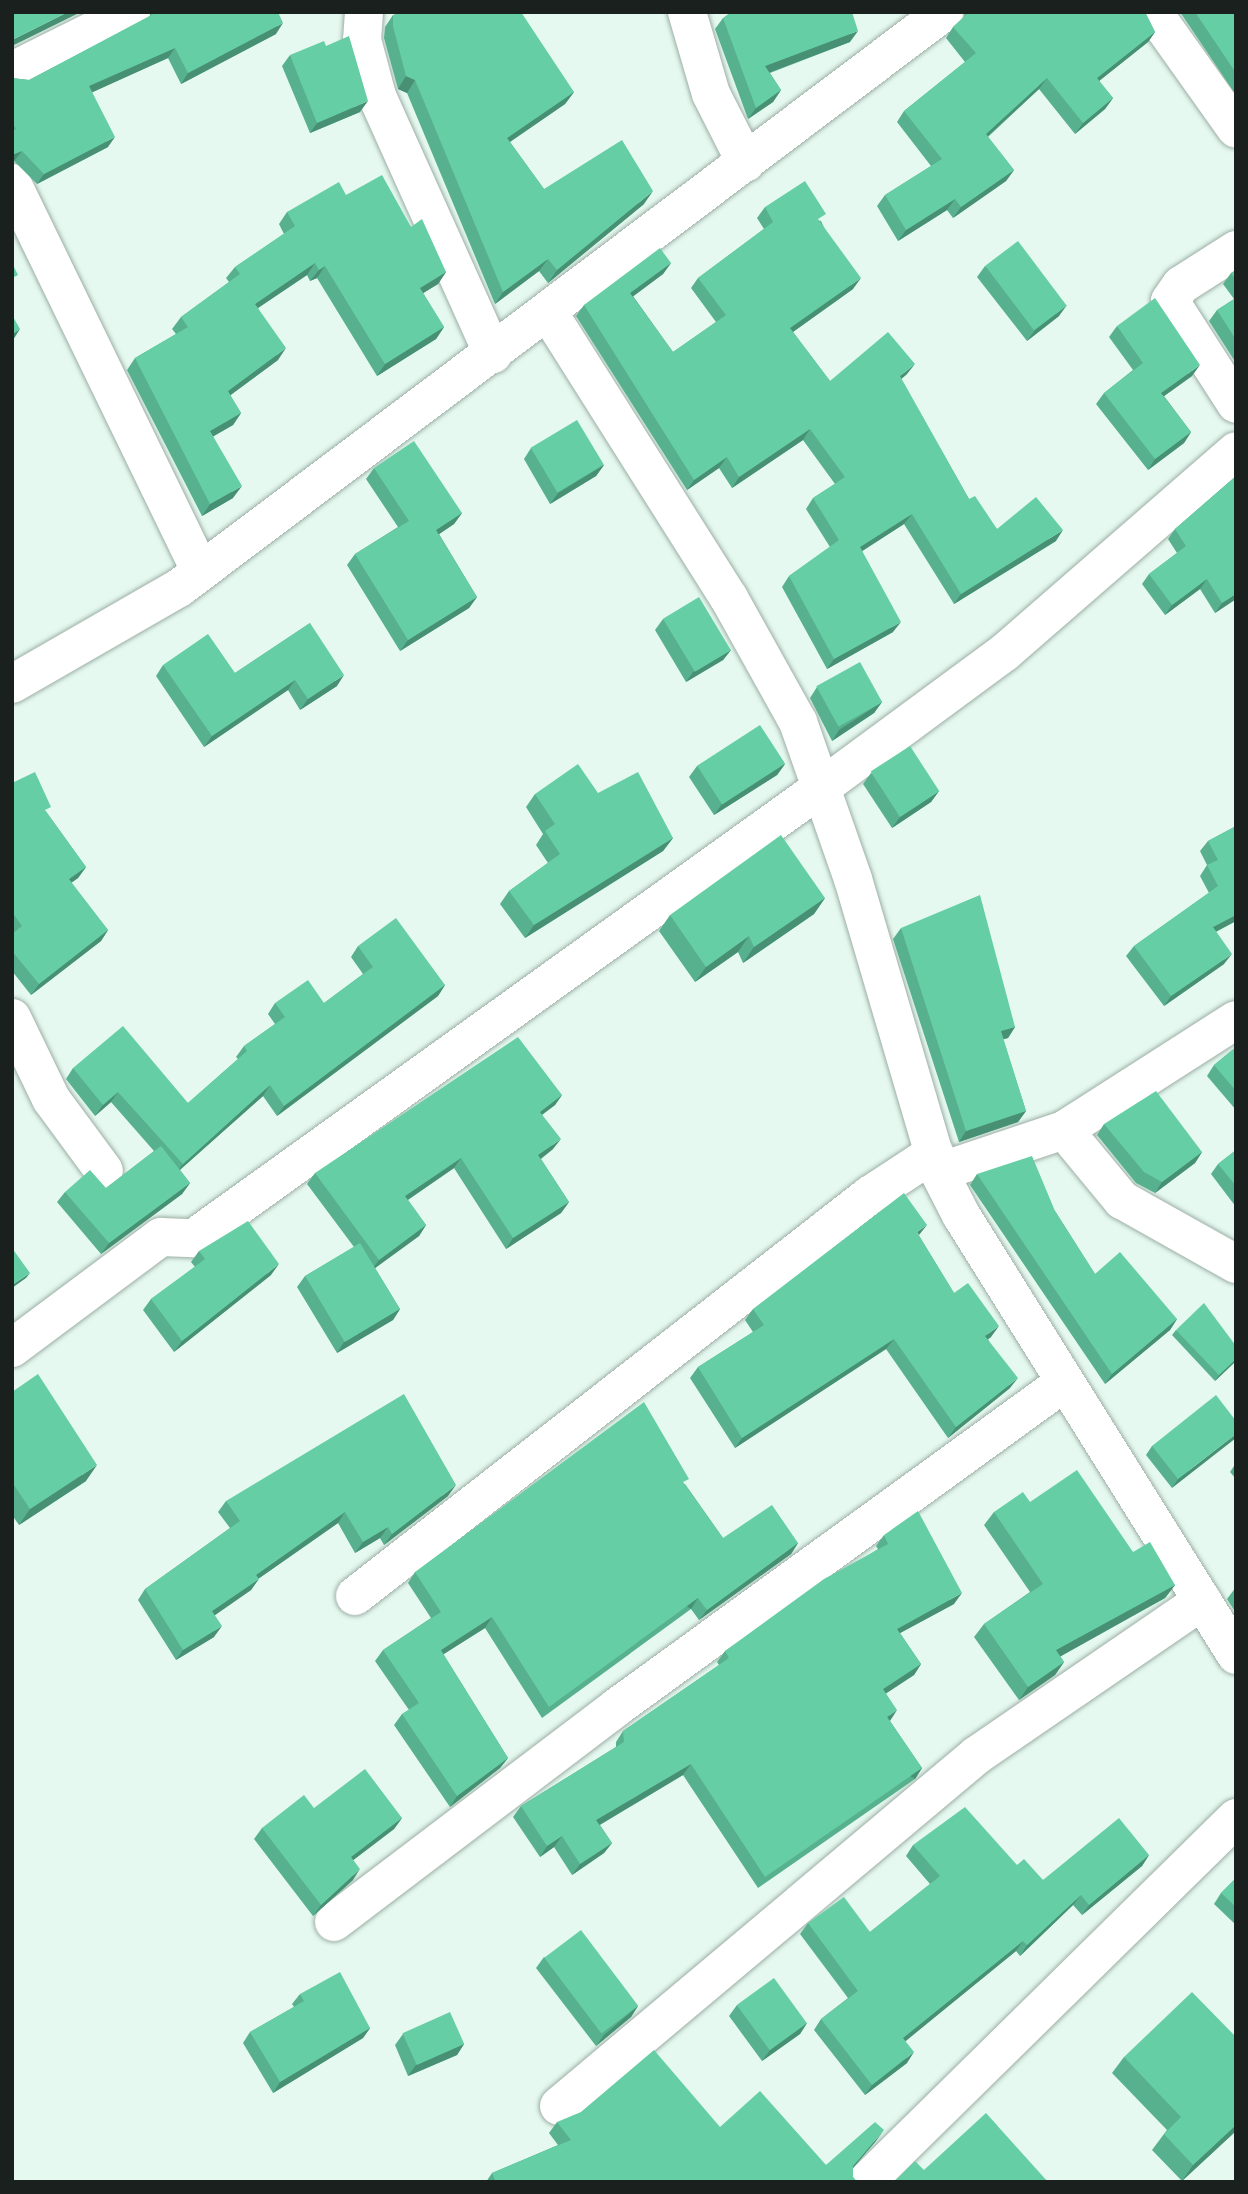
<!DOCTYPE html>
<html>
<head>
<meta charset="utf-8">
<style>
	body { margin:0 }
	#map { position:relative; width:1248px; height:2194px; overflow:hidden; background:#e5f9f0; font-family:"Archivo Narrow",sans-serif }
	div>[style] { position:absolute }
	.roads { filter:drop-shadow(0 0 2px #9caea5) drop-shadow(0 0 2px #9caea5) }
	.minor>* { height:38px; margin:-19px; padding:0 19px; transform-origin:19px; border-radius:19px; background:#fff }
	.wall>* { inset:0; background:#58b18e }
	.shaded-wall>* { inset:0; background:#479074; transform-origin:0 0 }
	.building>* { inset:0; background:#66cea5; transform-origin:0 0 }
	span { translate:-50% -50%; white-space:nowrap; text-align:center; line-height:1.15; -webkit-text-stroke:5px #fff; paint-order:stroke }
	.frame { position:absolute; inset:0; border:14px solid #19201d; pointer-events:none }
</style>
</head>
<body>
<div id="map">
	<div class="roads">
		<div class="minor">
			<div style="left:364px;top:12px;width:28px;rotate:94deg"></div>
			<div style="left:362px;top:40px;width:58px;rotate:75deg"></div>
			<div style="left:377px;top:96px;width:283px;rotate:65.8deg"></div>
			<div style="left:687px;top:12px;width:85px;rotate:73.7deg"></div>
			<div style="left:711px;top:94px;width:77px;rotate:63.1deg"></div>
			<div style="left:1153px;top:12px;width:143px;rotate:54.6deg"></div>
			<div style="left:12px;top:71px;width:133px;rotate:-26.4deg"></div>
			<div style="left:12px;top:183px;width:432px;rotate:64.1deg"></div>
			<div style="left:1236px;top:250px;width:65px;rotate:147.5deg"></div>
			<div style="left:1181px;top:285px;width:19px;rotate:125deg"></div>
			<div style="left:1170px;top:301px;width:122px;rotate:57.3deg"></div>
			<div style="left:548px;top:312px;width:338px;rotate:57.7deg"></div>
			<div style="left:729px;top:598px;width:142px;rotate:60.9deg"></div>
			<div style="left:798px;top:722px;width:166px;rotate:70.7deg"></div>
			<div style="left:853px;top:879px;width:305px;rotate:73.6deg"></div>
			<div style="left:939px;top:1172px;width:48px;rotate:62.9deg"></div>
			<div style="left:961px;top:1215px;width:519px;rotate:57.99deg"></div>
			<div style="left:12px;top:684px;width:193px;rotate:-29.9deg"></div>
			<div style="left:179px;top:588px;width:958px;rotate:-36.98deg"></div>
			<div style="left:12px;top:1018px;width:90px;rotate:64.3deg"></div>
			<div style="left:51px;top:1099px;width:89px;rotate:53.6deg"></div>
			<div style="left:1064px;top:1130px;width:91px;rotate:50.4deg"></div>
			<div style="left:1122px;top:1200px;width:131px;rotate:29.3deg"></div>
			<div style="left:939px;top:1172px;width:132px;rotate:-18.6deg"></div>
			<div style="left:1064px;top:1130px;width:204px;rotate:-32.6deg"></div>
			<div style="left:12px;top:1348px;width:186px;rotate:-36.7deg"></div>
			<div style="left:161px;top:1237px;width:33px;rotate:2deg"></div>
			<div style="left:194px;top:1238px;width:773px;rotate:-35.68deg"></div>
			<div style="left:822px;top:787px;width:227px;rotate:-36.4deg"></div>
			<div style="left:1005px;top:652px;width:306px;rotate:-41deg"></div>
			<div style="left:355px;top:1596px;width:653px;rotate:-37.91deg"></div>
			<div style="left:870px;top:1195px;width:77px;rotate:-33.3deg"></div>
			<div style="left:334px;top:1922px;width:355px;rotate:-37.2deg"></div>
			<div style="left:617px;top:1707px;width:553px;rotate:-35.96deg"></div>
			<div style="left:559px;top:2106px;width:546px;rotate:-40.02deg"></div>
			<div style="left:977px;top:1755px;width:273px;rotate:-34.4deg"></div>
			<div style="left:866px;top:2182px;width:519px;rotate:-44.53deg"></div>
		</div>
	</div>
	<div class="wall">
		<div style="clip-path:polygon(150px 12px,278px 12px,276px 34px,181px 84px,168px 58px,92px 92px,108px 147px,37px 184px,14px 161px,12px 162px,12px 78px,29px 80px,150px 17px)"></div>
		<div style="clip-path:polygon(965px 12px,1145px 12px,1155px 32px,1148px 42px,1099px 81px,1113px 98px,1105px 109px,1075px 134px,1039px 89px,988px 137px,1014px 170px,1006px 181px,953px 218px,947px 210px,898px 241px,877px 206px,885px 195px,931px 166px,897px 122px,904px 111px,965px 62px,946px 38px,953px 27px,964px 17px)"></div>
		<div style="clip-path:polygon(1180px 12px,1236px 12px,1236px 95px)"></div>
		<div style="clip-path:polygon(852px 13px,850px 42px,770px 73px,781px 90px,773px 102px,748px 119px,715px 29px,723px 18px)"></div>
		<div style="clip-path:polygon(393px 15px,574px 92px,565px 104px,510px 142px,544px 189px,644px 204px,548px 283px,539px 271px,495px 304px,407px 93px,398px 89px,384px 38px,385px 27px)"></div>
		<div style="clip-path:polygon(290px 55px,360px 112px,310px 133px,282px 66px)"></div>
		<div style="clip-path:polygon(346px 195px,411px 227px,446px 272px,438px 284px,423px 293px,444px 327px,436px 339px,377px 376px,317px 278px,310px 281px,307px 275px,258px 308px,278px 360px,230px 395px,241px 413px,233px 425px,213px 436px,233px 498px,202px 516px,127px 370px,135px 358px,176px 334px,172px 329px,181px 317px,229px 282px,226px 278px,235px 267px,284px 234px,279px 224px,287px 212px)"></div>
		<div style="clip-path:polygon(765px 207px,821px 221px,853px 289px,793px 332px,830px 381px,907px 374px,901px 379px,969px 499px,997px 529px,1056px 541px,954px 604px,904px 524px,862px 551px,893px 632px,827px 669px,782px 587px,789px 576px,830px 547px,806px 509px,813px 498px,835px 484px,803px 440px,732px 488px,719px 468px,687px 490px,576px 316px,584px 305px,671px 263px,663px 274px,633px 296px,673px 352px,716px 322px,691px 288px,698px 278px,764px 229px,757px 218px)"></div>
		<div style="clip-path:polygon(985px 266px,1059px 316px,1027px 341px,977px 277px)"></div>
		<div style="clip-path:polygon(1236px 270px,1236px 363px,1209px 321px,1217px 310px,1234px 299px,1223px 284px,1231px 273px)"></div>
		<div style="clip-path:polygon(1117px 326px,1192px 376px,1164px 396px,1191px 432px,1184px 443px,1148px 470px,1096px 404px,1104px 393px,1133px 370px,1109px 337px)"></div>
		<div style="clip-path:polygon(531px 448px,604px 465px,596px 476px,550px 504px,524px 459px)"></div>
		<div style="clip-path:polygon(374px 468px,462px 513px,454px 524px,439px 534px,477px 597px,469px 608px,400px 651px,347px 565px,355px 554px,398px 527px,366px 479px)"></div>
		<div style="clip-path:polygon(1236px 476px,1236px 599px,1215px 613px,1200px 589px,1165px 615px,1142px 584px,1149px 574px,1177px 553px,1168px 539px,1175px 529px)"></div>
		<div style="clip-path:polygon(663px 619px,731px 650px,723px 660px,686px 682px,655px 630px)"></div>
		<div style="clip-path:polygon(310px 623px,337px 686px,300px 710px,288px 690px,204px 747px,156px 676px,163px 665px,235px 673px)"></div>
		<div style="clip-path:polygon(817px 687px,882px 702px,874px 713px,832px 741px,810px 698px)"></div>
		<div style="clip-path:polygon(785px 764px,777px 775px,714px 815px,689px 777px,697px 766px)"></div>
		<div style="clip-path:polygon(871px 773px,939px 791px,931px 802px,892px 828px,863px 784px)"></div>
		<div style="clip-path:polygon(12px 783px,47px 813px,86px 867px,78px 878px,71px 883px,108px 930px,101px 941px,31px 995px,12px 971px)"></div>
		<div style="clip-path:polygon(598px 793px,673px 838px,663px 851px,525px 938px,500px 904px,509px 891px,548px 863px,536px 845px,543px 834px,526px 807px,535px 794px)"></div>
		<div style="clip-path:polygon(1236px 826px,1236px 921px,1216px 932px,1224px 964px,1164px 1006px,1126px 956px,1134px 946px,1209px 893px,1200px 876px,1207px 865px,1200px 851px,1208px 841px)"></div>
		<div style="clip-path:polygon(825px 898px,814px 914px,743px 963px,738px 952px,695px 982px,659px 931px,670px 915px)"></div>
		<div style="clip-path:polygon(901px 928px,1015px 1027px,1008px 1038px,1003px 1039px,1026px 1111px,1018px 1122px,959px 1142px,893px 939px)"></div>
		<div style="clip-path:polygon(358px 946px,445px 985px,438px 996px,277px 1116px,263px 1096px,180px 1170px,190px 1183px,182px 1194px,101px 1254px,57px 1202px,65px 1192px,106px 1188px,154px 1151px,111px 1102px,95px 1116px,66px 1079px,73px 1068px,188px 1103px,238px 1059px,236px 1057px,244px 1046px,275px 1024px,268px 1014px,275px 1003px,324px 1003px,363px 974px,351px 957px)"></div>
		<div style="clip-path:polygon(1236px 1047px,1236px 1110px,1207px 1076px,1214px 1065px)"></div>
		<div style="clip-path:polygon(562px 1095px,555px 1105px,542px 1115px,553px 1149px,541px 1159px,569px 1202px,561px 1213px,506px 1249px,454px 1168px,408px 1200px,426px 1225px,419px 1236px,375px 1268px,400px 1309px,393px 1320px,337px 1353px,297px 1287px,305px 1276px,354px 1247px,307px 1184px,315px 1173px)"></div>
		<div style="clip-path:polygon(1104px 1124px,1202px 1152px,1195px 1163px,1155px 1193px,1136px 1183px,1097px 1135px)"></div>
		<div style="clip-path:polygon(1236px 1150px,1236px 1207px,1211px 1174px,1218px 1164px)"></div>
		<div style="clip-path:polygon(977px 1174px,1055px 1211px,1095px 1274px,1177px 1319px,1170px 1330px,1105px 1384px,970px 1185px)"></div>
		<div style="clip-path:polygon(919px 1236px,954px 1293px,991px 1337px,988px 1339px,1010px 1388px,948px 1438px,886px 1349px,735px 1448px,690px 1378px,698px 1367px,753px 1332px,745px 1320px,753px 1309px)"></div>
		<div style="clip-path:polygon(199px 1251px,271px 1275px,174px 1352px,143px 1310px,151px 1299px,195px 1267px,191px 1262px)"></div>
		<div style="clip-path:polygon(1176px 1330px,1236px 1361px,1215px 1381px,1172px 1335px)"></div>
		<div style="clip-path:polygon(12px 1392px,86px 1481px,19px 1525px,12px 1515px)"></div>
		<div style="clip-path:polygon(1236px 1421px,1172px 1488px,1146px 1455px,1152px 1446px)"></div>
		<div style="clip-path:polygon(1236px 1463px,1236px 1479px,1230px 1472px)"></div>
		<div style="clip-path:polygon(685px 1484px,723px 1538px,798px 1543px,791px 1554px,699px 1620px,691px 1609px,542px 1718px,485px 1628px,443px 1654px,508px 1758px,500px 1768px,450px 1807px,394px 1725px,402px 1714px,409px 1710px,375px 1661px,383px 1650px,431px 1618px,408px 1583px,415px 1572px)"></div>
		<div style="clip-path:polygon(448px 1496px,384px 1545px,380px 1538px,355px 1553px,338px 1523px,258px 1579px,251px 1590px,215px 1615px,214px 1637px,176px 1660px,138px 1600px,145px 1589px,230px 1528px,218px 1512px,226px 1501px)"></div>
		<div style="clip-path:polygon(1030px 1502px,1133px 1552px,1175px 1585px,1165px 1598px,1060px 1656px,1064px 1662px,1055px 1675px,1019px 1700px,974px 1637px,984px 1624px,1030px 1592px,984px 1525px,994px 1512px)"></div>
		<div style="clip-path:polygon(884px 1535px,954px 1604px,900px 1633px,921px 1664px,914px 1675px,886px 1693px,890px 1721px,922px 1768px,915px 1779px,758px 1888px,683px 1775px,600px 1825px,612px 1843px,604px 1853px,572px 1875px,554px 1847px,540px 1857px,513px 1817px,521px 1806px,616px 1747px,616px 1742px,623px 1731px,719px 1665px,717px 1662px,725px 1651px,878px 1549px,876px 1546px)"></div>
		<div style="clip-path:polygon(1236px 1587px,1236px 1613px,1227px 1599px)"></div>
		<div style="clip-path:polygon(314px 1808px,402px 1818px,394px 1829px,353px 1860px,353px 1880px,313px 1916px,254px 1839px,262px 1828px)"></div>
		<div style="clip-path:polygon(913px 1845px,1017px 1865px,1043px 1880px,1149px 1855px,1142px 1866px,1082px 1915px,1073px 1905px,1020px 1956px,1016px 1951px,905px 2041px,907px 2063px,865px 2095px,814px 2030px,821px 2019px,848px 1998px,800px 1934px,808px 1923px,870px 1932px,930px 1884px,906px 1856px)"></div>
		<div style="clip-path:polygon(1236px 1878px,1236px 1925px,1214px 1904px,1221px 1893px)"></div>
		<div style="clip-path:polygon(544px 1957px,638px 2006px,631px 2017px,596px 2046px,536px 1968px)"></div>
		<div style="clip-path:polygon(300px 1994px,370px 2028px,363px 2038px,273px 2093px,243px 2043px,250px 2032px,294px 2007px,292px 2004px)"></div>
		<div style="clip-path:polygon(737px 2005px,807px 2023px,800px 2034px,762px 2061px,729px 2016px)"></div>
		<div style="clip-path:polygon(403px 2034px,464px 2044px,457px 2055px,408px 2076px,395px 2045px)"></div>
		<div style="clip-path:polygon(1236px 2037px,1236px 2131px,1182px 2181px,1152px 2150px,1167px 2130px,1112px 2073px,1124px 2057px)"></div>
		<div style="clip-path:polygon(557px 2122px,720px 2127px,826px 2165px,876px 2141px,853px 2168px,853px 2177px,857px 2182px,486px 2182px,492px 2173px,558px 2145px,549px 2133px)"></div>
	</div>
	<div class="shaded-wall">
		<div style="clip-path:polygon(68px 12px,81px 12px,12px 46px,12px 40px)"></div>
		<div style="clip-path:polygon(283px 23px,276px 34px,181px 84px,188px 73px)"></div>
		<div style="clip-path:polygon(858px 31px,850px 42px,757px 77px,765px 66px)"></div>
		<div style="clip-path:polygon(1155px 32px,1148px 42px,1089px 89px,1097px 78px)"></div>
		<div style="clip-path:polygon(175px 48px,168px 58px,82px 97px,89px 86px)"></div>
		<div style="clip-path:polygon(406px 76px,415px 80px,407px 93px,398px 89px)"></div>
		<div style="clip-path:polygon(1047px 78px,1039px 89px,978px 145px,986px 134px)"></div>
		<div style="clip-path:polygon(781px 90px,773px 102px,748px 119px,756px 108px)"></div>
		<div style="clip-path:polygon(574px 92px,565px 104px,498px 150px,507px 138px)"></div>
		<div style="clip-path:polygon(1113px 98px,1105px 109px,1075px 134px,1083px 123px)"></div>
		<div style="clip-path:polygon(368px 101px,360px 112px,310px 133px,317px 123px)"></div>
		<div style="clip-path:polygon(115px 137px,108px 147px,37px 184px,44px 174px)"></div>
		<div style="clip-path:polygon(22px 151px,14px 161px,12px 162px,12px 155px)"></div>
		<div style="clip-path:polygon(1014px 170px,1006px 181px,953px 218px,961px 207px)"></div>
		<div style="clip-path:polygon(653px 191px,644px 204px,548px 283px,557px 270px)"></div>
		<div style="clip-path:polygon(955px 199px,947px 210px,898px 241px,906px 230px)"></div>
		<div style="clip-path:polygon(548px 259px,539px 271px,495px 304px,503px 292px)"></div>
		<div style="clip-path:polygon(315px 263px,307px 275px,246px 316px,255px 304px)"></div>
		<div style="clip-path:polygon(671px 263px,663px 274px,623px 304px,630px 293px)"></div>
		<div style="clip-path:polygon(325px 266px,317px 278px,310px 281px,319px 270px)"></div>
		<div style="clip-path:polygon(446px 272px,438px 284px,412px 300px,420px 288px)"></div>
		<div style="clip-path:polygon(861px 278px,853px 289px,783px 339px,790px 328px)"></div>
		<div style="clip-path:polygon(1067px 305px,1059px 316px,1027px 341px,1035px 330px)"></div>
		<div style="clip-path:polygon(444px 327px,436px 339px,377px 376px,385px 364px)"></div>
		<div style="clip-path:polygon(20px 329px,13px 340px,12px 340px,12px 334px)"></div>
		<div style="clip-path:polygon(286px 348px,278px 360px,220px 403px,228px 391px)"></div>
		<div style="clip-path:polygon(915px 364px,907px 374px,892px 387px,900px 376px)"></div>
		<div style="clip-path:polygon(1200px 365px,1192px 376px,1153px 404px,1161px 393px)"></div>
		<div style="clip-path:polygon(241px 413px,233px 425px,202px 443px,210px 431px)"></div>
		<div style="clip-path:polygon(810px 429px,803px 440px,732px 488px,739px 477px)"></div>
		<div style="clip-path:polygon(1191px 432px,1184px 443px,1148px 470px,1155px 459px)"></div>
		<div style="clip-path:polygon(727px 457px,719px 468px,687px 490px,694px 480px)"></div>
		<div style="clip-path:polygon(604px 465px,596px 476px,550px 504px,558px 493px)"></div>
		<div style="clip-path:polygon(242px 486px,233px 498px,202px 516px,210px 504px)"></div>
		<div style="clip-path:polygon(462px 513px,454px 524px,429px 541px,436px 530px)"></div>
		<div style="clip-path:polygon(912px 514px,904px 524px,853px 557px,860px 547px)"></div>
		<div style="clip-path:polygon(1063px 530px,1056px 541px,954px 604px,961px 594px)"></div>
		<div style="clip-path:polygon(1207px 579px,1200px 589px,1165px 615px,1172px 605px)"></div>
		<div style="clip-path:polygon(1236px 594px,1236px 599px,1215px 613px,1222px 603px)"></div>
		<div style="clip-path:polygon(477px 597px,469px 608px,400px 651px,408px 640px)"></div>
		<div style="clip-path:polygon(901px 622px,893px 632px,827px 669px,834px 659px)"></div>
		<div style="clip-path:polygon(731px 650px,723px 660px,686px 682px,693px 672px)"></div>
		<div style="clip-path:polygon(344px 675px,337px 686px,300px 710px,308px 699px)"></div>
		<div style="clip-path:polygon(295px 680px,288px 690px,204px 747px,212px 736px)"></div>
		<div style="clip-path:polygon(882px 702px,874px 713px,832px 741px,839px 730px)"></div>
		<div style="clip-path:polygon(785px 764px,777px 775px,714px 815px,722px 804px)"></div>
		<div style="clip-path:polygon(939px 791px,931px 802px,892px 828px,900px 817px)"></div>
		<div style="clip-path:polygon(673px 838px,663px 851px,525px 938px,534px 925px)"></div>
		<div style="clip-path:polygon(86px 867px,78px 878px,61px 890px,69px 879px)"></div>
		<div style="clip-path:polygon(825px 898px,814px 914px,743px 963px,754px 947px)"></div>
		<div style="clip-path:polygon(1236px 915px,1236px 921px,1205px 937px,1213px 927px)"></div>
		<div style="clip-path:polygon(108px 930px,101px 941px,31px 995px,39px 984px)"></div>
		<div style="clip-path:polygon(749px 936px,738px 952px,695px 982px,706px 967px)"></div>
		<div style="clip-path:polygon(1232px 954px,1224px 964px,1164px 1006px,1171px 996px)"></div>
		<div style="clip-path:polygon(445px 985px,438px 996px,277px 1116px,284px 1106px)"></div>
		<div style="clip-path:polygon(1015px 1027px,1008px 1038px,993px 1042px,1001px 1031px)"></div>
		<div style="clip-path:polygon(270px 1085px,263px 1096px,175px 1174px,183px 1164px)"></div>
		<div style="clip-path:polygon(118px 1092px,111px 1102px,95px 1116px,103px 1105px)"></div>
		<div style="clip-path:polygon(562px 1095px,555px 1105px,532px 1122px,540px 1112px)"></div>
		<div style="clip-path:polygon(1026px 1111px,1018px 1122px,959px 1142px,966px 1131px)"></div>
		<div style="clip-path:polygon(561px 1139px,553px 1149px,531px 1166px,538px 1155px)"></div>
		<div style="clip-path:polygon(1202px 1152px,1195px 1163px,1155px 1193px,1162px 1182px)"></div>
		<div style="clip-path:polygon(461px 1158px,454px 1168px,397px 1207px,405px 1196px)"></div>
		<div style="clip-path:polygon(190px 1183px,182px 1194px,101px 1254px,109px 1243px)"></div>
		<div style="clip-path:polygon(569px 1202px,561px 1213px,506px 1249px,513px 1238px)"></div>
		<div style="clip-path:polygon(426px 1225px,419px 1236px,371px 1271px,379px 1260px)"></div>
		<div style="clip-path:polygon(927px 1225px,919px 1235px,917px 1232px)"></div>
		<div style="clip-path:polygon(279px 1264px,271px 1275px,174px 1352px,182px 1341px)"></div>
		<div style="clip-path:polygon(30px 1273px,26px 1278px,12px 1288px,12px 1285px)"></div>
		<div style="clip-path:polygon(400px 1309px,393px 1320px,337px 1353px,344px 1342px)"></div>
		<div style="clip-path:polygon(1177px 1319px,1170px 1330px,1105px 1384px,1112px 1374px)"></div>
		<div style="clip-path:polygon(999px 1326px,991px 1337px,978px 1347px,985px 1336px)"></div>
		<div style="clip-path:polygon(894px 1339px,886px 1349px,735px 1448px,742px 1438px)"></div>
		<div style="clip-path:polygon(1236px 1359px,1236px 1361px,1215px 1381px,1219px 1375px)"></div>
		<div style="clip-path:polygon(1018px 1378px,1010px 1388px,948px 1438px,956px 1427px)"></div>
		<div style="clip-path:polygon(1236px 1434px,1236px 1438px,1172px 1488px,1178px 1479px)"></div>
		<div style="clip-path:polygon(97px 1465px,86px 1481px,19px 1525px,30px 1509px)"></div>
		<div style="clip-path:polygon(456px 1485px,448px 1496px,384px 1545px,392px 1534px)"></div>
		<div style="clip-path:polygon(345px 1512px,338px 1523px,248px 1586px,256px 1575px)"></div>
		<div style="clip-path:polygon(388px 1527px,380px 1538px,355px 1553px,363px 1542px)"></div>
		<div style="clip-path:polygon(798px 1543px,791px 1554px,699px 1620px,707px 1610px)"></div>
		<div style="clip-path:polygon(259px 1579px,251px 1590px,205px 1622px,212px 1611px)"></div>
		<div style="clip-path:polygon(1175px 1585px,1165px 1598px,1047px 1664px,1056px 1650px)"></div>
		<div style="clip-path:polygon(962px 1593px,954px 1604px,889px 1639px,897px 1629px)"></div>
		<div style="left:698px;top:1598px;width:13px;height:185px;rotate:122deg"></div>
		<div style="clip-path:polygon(492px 1617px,485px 1628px,433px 1661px,441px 1650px)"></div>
		<div style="clip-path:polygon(222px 1626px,214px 1637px,176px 1660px,183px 1650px)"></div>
		<div style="clip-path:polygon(1064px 1662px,1055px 1675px,1019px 1700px,1028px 1687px)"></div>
		<div style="clip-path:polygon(921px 1664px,914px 1675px,876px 1700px,883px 1689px)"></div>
		<div style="clip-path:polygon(897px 1710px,890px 1721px,887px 1717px)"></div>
		<div style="clip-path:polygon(508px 1758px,500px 1768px,450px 1807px,457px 1796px)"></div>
		<div style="clip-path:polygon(691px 1764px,683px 1775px,589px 1831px,596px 1820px)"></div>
		<div style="left:922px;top:1768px;width:13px;height:191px;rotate:122deg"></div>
		<div style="clip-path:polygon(402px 1818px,394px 1829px,343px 1868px,351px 1857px)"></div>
		<div style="clip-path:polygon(562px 1836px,554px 1847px,540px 1857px,547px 1846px)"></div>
		<div style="clip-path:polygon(612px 1843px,604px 1853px,572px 1875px,580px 1864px)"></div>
		<div style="clip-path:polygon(1149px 1855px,1142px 1866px,1082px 1915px,1089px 1905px)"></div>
		<div style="clip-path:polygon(360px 1869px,353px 1880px,313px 1916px,321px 1905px)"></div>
		<div style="clip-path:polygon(1081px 1895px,1073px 1905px,1020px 1956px,1027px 1945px)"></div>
		<div style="clip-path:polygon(1023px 1941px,1016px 1951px,896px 2049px,903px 2038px)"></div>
		<div style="clip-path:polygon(638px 2006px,631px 2017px,596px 2046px,604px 2035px)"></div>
		<div style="clip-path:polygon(807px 2023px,800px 2034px,762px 2061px,770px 2050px)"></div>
		<div style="clip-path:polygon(370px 2028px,363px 2038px,273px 2093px,280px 2082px)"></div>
		<div style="clip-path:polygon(464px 2044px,457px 2055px,408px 2076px,416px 2065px)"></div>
		<div style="clip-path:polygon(914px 2052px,907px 2063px,865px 2095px,872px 2085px)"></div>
		<div style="clip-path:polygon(1236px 2125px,1236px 2131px,1182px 2181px,1193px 2165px)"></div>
		<div style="clip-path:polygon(884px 2130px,876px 2141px,845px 2177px,853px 2166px)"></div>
	</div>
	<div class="building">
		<div style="clip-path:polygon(12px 12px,68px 12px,12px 40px)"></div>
		<div style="clip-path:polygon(157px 12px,278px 12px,283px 23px,188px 73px,175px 48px,89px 86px,115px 137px,44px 174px,22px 151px,12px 155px,12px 146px,14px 145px,12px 143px,12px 131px,16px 129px,12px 122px,12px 78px,29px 80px)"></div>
		<div style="clip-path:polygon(400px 12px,521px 12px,574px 92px,507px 138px,544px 189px,622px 140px,653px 191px,557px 270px,548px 259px,503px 292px,415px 80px,406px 76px,393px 26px,393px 15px)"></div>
		<div style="clip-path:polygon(731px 12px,852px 12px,858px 31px,765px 66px,781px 90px,756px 108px,723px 18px)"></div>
		<div style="clip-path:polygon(969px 12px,1145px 12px,1155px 32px,1097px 78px,1113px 98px,1083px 123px,1047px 78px,986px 134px,1014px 170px,961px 207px,955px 199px,906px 230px,885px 195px,942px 159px,904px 111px,976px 53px,953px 27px)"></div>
		<div style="clip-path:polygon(1195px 12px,1236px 12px,1236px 73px)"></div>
		<div style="clip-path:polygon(349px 36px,368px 101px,317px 123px,290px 55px,324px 41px,326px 46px)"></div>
		<div style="clip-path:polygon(382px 175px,411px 227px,422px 219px,446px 272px,420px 288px,444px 327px,385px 364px,325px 266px,319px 270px,315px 263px,255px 304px,286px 348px,228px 391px,241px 413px,210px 431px,242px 486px,210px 504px,135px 358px,188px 327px,181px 317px,240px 274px,235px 267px,295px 226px,287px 212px,339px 182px,346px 195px)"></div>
		<div style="clip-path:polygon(805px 181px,826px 214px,818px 219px,861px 278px,790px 328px,830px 381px,888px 332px,915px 364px,900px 376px,969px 499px,975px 496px,997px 529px,1036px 497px,1063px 530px,961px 594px,912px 514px,860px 547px,901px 622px,834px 659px,789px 576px,839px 540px,813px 498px,845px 477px,810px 429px,739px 477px,727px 457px,694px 480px,584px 305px,660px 248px,671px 263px,630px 293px,673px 352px,726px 315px,698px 278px,773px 222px,765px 207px)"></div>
		<div style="left:1018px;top:241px;width:81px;height:41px;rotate:53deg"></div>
		<div style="clip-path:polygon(12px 263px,18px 275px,12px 278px)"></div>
		<div style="clip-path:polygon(1236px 270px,1236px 280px,1231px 273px)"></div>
		<div style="clip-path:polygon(1155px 298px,1200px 365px,1161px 393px,1191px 432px,1155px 459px,1104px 393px,1143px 363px,1117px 326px)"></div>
		<div style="clip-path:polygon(1236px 298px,1236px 340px,1217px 310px)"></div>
		<div style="clip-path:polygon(12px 315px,20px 329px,12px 334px)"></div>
		<div style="left:577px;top:420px;width:52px;height:54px;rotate:59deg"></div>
		<div style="clip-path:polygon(414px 441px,462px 513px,436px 530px,477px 597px,408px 640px,355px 554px,409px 521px,374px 468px)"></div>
		<div style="clip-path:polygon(1236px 476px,1236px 594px,1222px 603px,1207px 579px,1172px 605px,1149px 574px,1186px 546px,1175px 529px)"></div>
		<div style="left:699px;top:597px;width:62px;height:42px;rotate:59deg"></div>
		<div style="clip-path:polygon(310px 623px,344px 675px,308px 699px,295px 680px,212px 736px,163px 665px,208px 634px,235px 673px)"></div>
		<div style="left:860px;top:662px;width:46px;height:50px;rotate:61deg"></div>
		<div style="left:760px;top:725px;width:46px;height:75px;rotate:57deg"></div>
		<div style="left:910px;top:746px;width:54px;height:47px;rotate:57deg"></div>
		<div style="clip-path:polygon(578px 764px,598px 793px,638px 772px,673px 838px,534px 925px,509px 891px,560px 854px,545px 831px,555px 824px,535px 794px)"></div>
		<div style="clip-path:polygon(35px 772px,51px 807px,45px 810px,86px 867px,69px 879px,108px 930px,39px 984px,12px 951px,12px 934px,22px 926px,12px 912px,12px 783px)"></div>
		<div style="clip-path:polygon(1236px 826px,1236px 915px,1213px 927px,1232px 954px,1171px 996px,1134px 946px,1218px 886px,1207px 865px,1218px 860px,1208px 841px)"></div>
		<div style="clip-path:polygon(781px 835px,825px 898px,754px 947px,749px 936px,706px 967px,670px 915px)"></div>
		<div style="clip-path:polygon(980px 895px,1015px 1027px,1001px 1031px,1026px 1111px,966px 1131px,901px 928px)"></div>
		<div style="clip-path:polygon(396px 918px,445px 985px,284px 1106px,270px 1085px,183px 1164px,118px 1092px,103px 1105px,73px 1068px,123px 1026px,188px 1103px,247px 1051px,244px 1046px,285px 1017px,275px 1003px,308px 980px,324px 1003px,373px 967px,358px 946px)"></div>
		<div style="clip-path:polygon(518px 1037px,562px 1095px,540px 1112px,561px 1139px,538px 1155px,569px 1202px,513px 1238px,461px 1158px,405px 1196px,426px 1225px,379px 1260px,315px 1173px)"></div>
		<div style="clip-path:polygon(1236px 1047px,1236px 1091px,1214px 1065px)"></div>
		<div style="clip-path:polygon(1156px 1091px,1202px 1152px,1162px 1182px,1144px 1172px,1104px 1124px)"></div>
		<div style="clip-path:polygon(161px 1146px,190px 1183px,109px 1243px,65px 1192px,90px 1170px,106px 1188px)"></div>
		<div style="clip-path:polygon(1236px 1150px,1236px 1186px,1218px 1164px)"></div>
		<div style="clip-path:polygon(1032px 1156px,1055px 1211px,1095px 1274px,1120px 1252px,1177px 1319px,1112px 1374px,977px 1174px)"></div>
		<div style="clip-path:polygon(904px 1193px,927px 1225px,917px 1232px,954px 1293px,968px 1283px,999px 1326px,985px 1336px,1018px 1378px,956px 1427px,894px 1339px,742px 1438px,698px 1367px,764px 1325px,753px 1309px)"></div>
		<div style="clip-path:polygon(248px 1221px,279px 1264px,182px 1341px,151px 1299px,205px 1259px,199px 1251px)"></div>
		<div style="left:360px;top:1243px;width:77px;height:64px;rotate:59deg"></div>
		<div style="clip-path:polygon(12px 1248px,30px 1273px,12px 1285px)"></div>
		<div style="clip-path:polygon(1204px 1303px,1236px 1346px,1236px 1359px,1219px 1375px,1176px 1330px)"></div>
		<div style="clip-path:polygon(38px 1374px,97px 1465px,30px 1509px,12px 1482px,12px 1392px)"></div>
		<div style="clip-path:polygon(404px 1394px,456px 1485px,392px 1534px,388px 1527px,363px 1542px,345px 1512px,256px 1575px,259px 1579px,212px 1611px,222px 1626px,183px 1650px,145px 1589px,240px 1521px,226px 1501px)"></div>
		<div style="clip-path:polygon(1216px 1395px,1236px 1421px,1236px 1434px,1178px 1479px,1152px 1446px)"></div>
		<div style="clip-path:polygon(644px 1402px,689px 1479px,683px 1482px,723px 1538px,772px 1505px,798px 1543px,707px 1610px,698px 1598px,549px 1707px,492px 1617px,441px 1650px,508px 1758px,457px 1796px,402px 1714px,419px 1703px,383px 1650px,441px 1612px,415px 1572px)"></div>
		<div style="clip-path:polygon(1077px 1470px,1133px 1552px,1150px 1542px,1175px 1585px,1056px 1650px,1064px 1662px,1028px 1687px,984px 1624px,1043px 1584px,994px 1512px,1023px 1492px,1030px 1502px)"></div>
		<div style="clip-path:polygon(918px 1511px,962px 1593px,897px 1629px,921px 1664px,883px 1689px,897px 1710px,887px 1717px,922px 1768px,765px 1877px,691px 1764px,596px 1820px,612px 1843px,580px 1864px,562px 1836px,547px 1846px,521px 1806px,624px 1742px,623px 1731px,729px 1658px,725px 1651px,824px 1579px,888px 1544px,884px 1535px)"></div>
		<div style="clip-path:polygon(365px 1769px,402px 1818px,351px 1857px,360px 1869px,321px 1905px,262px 1828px,304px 1795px,314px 1808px)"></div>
		<div style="clip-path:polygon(965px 1807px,1017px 1865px,1024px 1859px,1043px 1880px,1119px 1818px,1149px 1855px,1089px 1905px,1081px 1895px,1027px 1945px,1023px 1941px,903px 2038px,914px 2052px,872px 2085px,821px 2019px,858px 1991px,808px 1923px,844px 1897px,870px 1932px,940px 1876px,913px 1845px)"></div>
		<div style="clip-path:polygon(1236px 1878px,1236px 1907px,1221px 1893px)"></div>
		<div style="left:581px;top:1930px;width:95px;height:46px;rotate:53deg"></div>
		<div style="clip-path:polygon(340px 1972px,370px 2028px,280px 2082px,250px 2032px,304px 2001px,300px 1994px)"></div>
		<div style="left:774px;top:1978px;width:56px;height:46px;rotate:54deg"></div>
		<div style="clip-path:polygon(1192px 1992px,1236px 2037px,1236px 2125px,1193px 2165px,1164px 2134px,1181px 2117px,1124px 2057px)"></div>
		<div style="left:450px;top:2012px;width:35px;height:52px;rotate:66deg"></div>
		<div style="clip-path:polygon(654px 2050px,720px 2127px,760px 2091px,826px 2165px,875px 2122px,884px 2130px,853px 2166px,853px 2177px,857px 2182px,496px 2182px,492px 2173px,571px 2140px,557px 2122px,581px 2112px)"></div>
		<div style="clip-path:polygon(986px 2113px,1048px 2182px,894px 2182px,915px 2161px,924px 2170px)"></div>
	</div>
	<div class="frame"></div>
</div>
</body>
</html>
